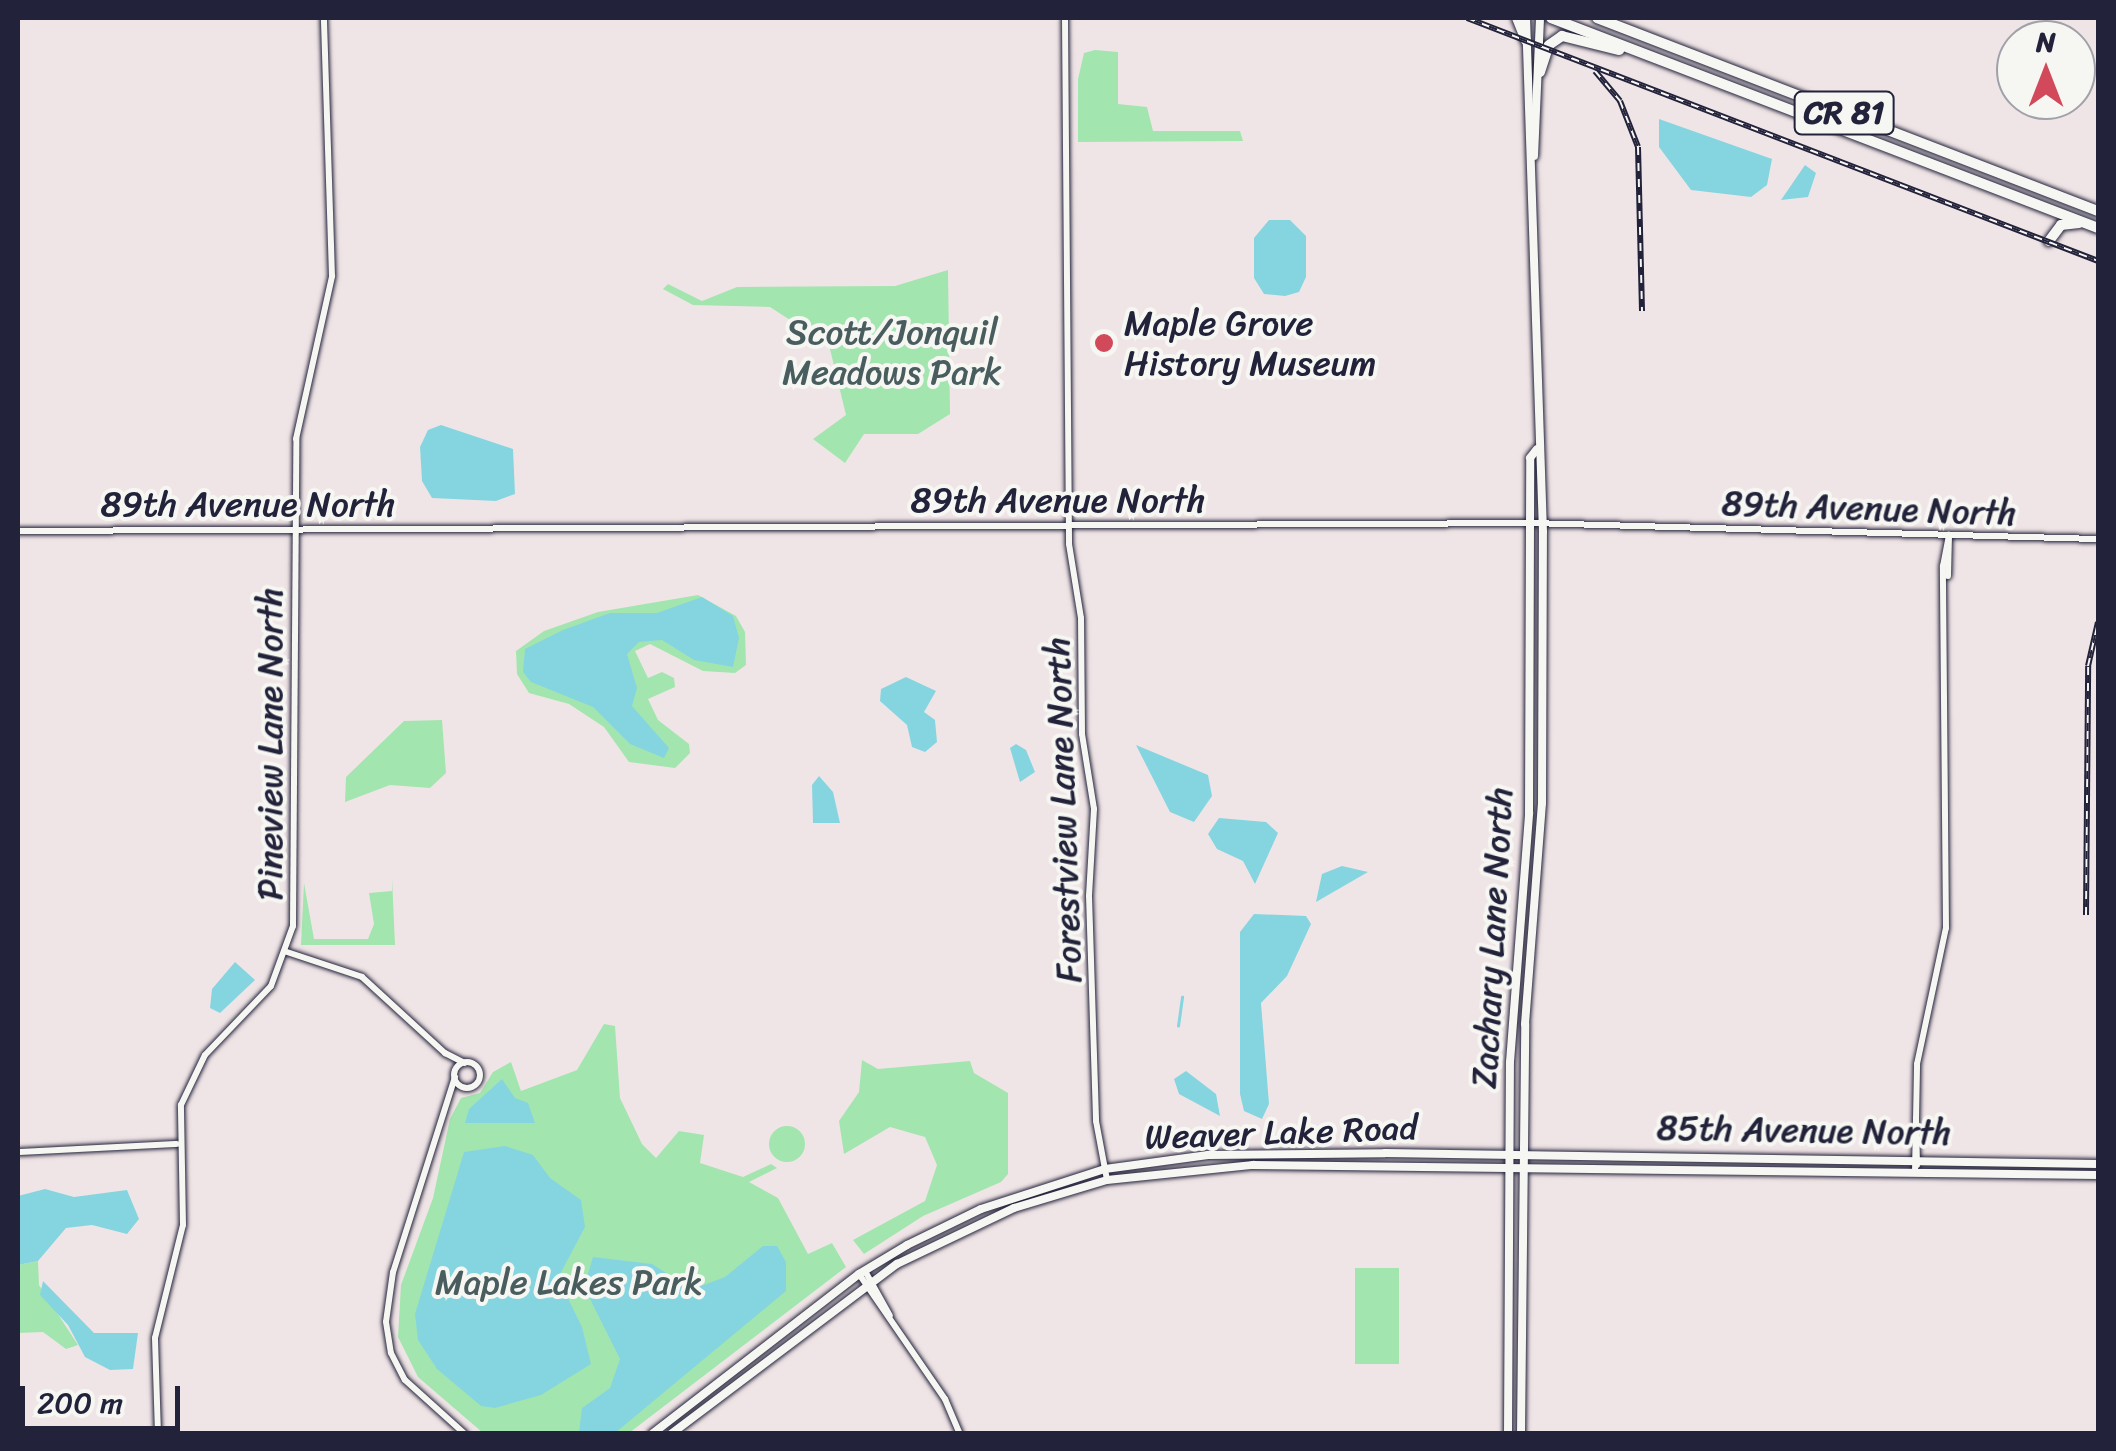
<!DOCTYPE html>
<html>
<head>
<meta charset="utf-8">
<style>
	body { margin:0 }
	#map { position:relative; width:2116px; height:1451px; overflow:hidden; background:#f0e5e6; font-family:Sriracha,sans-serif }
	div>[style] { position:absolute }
	.green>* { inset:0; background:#a3e5af; transform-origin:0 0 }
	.round { border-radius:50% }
	.water>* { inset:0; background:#85d5e0 }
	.stream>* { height:2.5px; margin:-1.25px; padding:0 1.25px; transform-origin:1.25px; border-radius:1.25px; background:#85d5e0 }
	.roads { filter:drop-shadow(0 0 2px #22223b) drop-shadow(0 0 2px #22223b) }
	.tertiary>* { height:6px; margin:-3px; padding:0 3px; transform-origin:3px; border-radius:3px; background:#f6f6f2 }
	.tertiary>.ring { margin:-3px; padding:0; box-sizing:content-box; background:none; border:6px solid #f6f6f2; border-radius:50% }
	.secondary>* { height:8px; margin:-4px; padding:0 4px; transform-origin:4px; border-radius:4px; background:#f6f6f2 }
	.trunk>* { height:10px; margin:-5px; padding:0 5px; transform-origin:5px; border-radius:5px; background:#f6f6f2 }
	.rail>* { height:6px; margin-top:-3px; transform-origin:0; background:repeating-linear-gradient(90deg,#f6f6f2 0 8px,#22223b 0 16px); box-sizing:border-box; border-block:2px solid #22223b }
	.dots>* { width:28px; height:28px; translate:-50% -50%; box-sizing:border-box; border:5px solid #f6f6f2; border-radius:50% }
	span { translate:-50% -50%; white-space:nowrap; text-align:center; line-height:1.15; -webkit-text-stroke:8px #f6f6f2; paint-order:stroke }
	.shield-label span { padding:2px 8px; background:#f6f6f2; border:2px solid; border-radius:8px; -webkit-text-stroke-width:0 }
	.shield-label { font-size:32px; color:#22223b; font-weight:700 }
	.poi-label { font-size:35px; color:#22223b }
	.left { translate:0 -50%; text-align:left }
	.park-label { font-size:35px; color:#495c5e }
	.street-label { font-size:35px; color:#22223b }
	.frame { position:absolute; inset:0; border:20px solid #22223b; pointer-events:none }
	.north { position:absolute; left:1996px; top:20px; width:100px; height:100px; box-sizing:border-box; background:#f6f6f2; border:2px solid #a1a1a9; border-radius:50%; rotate:0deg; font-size:28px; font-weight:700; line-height:40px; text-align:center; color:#22223b }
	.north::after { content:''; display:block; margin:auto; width:35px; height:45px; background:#d1495b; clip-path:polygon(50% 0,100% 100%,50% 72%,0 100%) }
	.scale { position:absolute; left:20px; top:1386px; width:160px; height:45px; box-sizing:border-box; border:5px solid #22223b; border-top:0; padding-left:12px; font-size:30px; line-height:35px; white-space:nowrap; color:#22223b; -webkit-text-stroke:8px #f6f6f2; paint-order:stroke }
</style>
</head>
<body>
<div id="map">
	<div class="green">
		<div style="clip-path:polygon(1095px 50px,1118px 52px,1118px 104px,1147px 107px,1153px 131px,1240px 131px,1243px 141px,1078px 142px,1078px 79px,1084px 53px)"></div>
		<div style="clip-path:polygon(948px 270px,950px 414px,918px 434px,864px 434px,845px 463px,813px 439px,846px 415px,829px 345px,770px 307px,693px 305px,663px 289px,668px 284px,702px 301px,737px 287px,895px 286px)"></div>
		<div style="clip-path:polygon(698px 595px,736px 616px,745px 632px,746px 665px,735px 673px,703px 671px,650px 644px,635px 651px,648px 678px,662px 672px,674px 678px,675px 687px,648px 699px,658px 720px,689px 744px,690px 753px,675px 768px,629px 762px,604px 727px,569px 704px,529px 693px,517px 674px,516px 651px,544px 631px,598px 612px)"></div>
		<div style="clip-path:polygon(442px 720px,446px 773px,430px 788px,390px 785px,345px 802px,346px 777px,404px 721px)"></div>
		<div style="clip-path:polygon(392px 878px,395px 945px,301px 945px,304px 883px,314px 939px,368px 939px,374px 924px,369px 893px,392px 891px)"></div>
		<div style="clip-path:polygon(604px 1024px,615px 1026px,620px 1098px,642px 1144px,656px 1158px,679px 1131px,704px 1135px,700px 1163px,743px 1177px,771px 1164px,777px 1168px,749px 1182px,778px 1198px,808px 1254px,832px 1243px,846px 1267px,629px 1433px,483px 1433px,418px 1377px,398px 1337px,401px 1285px,433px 1198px,450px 1119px,461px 1098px,480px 1093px,493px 1072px,511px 1062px,521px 1091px,577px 1070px)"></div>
		<div style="clip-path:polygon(862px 1060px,878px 1069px,970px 1061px,974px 1073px,1008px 1093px,1008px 1174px,1001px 1182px,923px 1216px,864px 1254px,853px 1240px,925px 1201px,937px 1165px,925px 1137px,890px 1127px,844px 1154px,839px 1121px,859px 1092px)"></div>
		<div class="round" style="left:769px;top:1126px;width:36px;height:36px"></div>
		<div style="clip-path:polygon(38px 1261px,39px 1285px,78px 1345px,66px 1349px,43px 1332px,18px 1333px,18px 1265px)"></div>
		<div style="left:1355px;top:1268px;width:44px;height:96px"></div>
	</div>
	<div class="water">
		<div style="clip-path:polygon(1659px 119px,1772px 159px,1767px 185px,1751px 197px,1691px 190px,1659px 147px)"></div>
		<div style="clip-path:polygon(1805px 165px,1816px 173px,1808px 197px,1781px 200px)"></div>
		<div style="clip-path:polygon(1269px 220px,1290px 220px,1306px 236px,1306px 277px,1299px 292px,1285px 296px,1264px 294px,1254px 278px,1254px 238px)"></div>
		<div style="clip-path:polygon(441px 425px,513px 449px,515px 494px,496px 501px,432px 498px,422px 481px,420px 447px,428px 430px)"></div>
		<div style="clip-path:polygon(702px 597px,733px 616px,739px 638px,733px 667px,694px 660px,662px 640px,639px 642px,627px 654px,637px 688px,632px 706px,669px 748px,664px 758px,630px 744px,593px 707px,531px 682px,523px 672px,525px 649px,563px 630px,610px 613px,657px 613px)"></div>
		<div style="clip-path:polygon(906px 677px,936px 691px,924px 712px,935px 720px,937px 742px,925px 752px,912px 747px,907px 725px,880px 701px,881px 689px)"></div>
		<div style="clip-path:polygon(1016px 744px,1026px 750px,1035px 772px,1020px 782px,1010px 748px)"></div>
		<div style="clip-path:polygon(1136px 745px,1208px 775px,1212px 796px,1194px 822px,1170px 812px)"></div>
		<div style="clip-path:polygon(819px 776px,833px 792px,840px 823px,813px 823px,812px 785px)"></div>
		<div style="clip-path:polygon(1219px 818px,1266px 822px,1278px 833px,1255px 884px,1243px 861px,1217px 849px,1208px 834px)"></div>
		<div style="clip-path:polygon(1342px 866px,1368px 872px,1316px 902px,1322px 874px)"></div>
		<div style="clip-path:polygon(1254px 914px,1306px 916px,1311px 924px,1287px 976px,1261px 1003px,1269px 1104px,1262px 1119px,1244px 1111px,1240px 1094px,1240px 932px)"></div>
		<div style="clip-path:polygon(235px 962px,255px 980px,220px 1013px,210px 1008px,212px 989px)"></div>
		<div style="clip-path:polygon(1186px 1071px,1216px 1094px,1220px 1116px,1179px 1094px,1174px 1079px)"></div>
		<div style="clip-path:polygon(502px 1079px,515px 1098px,528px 1103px,535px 1123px,465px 1123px,469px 1109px)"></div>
		<div style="clip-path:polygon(505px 1146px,533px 1155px,550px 1178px,581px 1200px,585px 1227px,558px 1278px,582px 1327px,591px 1364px,541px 1395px,495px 1408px,481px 1406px,437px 1369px,418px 1340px,415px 1314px,464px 1152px)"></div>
		<div style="clip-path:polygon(45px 1189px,74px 1197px,127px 1190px,139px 1219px,127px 1234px,92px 1225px,66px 1228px,38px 1261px,18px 1265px,18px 1196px)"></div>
		<div style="clip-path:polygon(763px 1246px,777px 1246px,786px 1262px,786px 1291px,615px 1433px,579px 1432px,582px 1408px,610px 1388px,620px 1359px,584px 1287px,593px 1257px,652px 1264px,682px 1283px,701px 1286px,725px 1277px)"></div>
		<div style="clip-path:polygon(43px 1281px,94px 1333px,138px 1333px,133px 1369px,110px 1370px,85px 1357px,68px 1325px,40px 1295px)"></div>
	</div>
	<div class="stream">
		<div style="left:1178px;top:1026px;width:29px;rotate:-82deg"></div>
	</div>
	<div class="roads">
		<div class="tertiary">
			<div style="left:1065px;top:18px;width:526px;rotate:89.56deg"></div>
			<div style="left:1069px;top:544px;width:75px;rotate:80.8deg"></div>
			<div style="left:1081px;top:618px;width:116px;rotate:89.5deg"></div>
			<div style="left:1082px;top:734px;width:76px;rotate:80.9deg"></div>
			<div style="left:1094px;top:809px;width:87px;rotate:93.3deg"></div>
			<div style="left:1089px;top:896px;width:225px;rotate:88.2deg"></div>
			<div style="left:1096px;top:1121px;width:60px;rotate:79.4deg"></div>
			<div style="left:18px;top:531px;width:1513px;rotate:-0.3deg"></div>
			<div style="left:1531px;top:523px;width:567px;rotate:1.62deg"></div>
			<div style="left:1948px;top:576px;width:41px;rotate:-88.6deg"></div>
			<div style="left:287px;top:952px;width:79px;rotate:18.4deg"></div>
			<div style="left:362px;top:977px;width:113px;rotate:42.5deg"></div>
			<div style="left:445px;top:1053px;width:22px;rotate:27deg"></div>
			<div class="ring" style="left:454px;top:1062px;width:20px;height:20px"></div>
			<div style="left:455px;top:1077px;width:205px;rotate:107.6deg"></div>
			<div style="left:393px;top:1272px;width:50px;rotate:98deg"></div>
			<div style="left:386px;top:1322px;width:31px;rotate:81deg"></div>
			<div style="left:391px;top:1353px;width:30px;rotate:63deg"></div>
			<div style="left:405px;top:1380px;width:81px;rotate:42deg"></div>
			<div style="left:1916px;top:1118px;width:47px;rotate:88.8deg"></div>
			<div style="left:18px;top:1152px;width:159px;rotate:-2.9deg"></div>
			<div style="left:1915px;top:1172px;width:108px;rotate:-88.9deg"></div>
			<div style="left:1917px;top:1064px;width:139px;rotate:-78deg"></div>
			<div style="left:1946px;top:928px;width:362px;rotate:-90.5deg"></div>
			<div style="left:1943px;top:566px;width:32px;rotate:-79deg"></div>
			<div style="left:865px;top:1271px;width:51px;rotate:60.9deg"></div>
			<div style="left:859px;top:1274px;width:152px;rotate:55.5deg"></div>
			<div style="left:945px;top:1399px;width:38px;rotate:67deg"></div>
			<div style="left:158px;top:1434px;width:96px;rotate:-91.8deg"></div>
			<div style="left:155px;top:1338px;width:116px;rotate:-76.1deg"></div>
			<div style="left:183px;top:1225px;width:120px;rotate:-91deg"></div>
			<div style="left:181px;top:1105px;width:55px;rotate:-64.4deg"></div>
			<div style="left:205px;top:1055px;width:95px;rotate:-46.3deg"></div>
			<div style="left:271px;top:986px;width:64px;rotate:-69.9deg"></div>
			<div style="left:293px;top:926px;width:487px;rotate:-89.6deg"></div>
			<div style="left:296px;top:439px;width:167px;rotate:-77.5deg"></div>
			<div style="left:332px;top:276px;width:258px;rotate:-91.8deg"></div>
		</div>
		<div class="secondary">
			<div style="left:1534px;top:156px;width:138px;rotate:-87.5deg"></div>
			<div style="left:652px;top:1434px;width:262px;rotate:-37.7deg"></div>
			<div style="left:859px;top:1274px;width:56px;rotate:-31.1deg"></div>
			<div style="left:907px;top:1245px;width:82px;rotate:-25.9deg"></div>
			<div style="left:981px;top:1209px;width:130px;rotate:-17.9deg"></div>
			<div style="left:1105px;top:1169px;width:104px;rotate:-7.7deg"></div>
			<div style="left:1208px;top:1155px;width:177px;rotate:-0.6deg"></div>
			<div style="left:1385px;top:1153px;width:713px;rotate:0.88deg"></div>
			<div style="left:671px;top:1434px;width:283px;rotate:-37deg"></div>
			<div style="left:897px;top:1264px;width:130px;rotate:-25.6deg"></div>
			<div style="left:1014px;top:1208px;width:97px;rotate:-16.8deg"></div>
			<div style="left:1107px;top:1180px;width:147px;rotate:-5.9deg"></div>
			<div style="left:1253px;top:1165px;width:845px;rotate:0.68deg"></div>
			<div style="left:1508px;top:1434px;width:372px;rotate:-89.7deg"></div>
			<div style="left:1510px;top:1062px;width:250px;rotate:-85.6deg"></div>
			<div style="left:1529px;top:813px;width:355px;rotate:-89.8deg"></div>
			<div style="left:1530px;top:458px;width:11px;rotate:-52deg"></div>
			<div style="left:1521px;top:1434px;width:410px;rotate:-89.4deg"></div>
			<div style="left:1525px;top:1024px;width:222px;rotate:-85.6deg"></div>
			<div style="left:1542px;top:803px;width:271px;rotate:-89.8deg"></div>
			<div style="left:1543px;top:532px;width:514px;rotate:-91.89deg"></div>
		</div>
		<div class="trunk">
			<div style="left:1517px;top:18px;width:24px;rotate:68deg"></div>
			<div style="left:1551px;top:18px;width:586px;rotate:21deg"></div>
			<div style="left:1597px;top:18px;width:537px;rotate:21.07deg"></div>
			<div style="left:1540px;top:72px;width:28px;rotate:-72deg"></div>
			<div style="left:1549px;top:45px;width:16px;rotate:-35deg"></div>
			<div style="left:1562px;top:36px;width:59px;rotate:13.8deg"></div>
			<div style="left:2049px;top:241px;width:20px;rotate:-53deg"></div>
			<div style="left:2061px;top:225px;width:18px;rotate:-6deg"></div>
		</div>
	</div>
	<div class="rail">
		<div style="left:1467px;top:18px;width:676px;rotate:21.06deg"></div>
		<div style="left:1595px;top:71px;width:39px;rotate:50deg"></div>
		<div style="left:1620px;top:101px;width:49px;rotate:68.6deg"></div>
		<div style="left:1638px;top:147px;width:164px;rotate:88.6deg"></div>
		<div style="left:2086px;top:915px;width:249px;rotate:-89.5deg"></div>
		<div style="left:2088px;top:666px;width:45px;rotate:-77.2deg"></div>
	</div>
	<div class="dots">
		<div style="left:1104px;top:343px;background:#d1495b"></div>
	</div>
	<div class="shield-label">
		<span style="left:1844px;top:113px">CR 81</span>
	</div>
	<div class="poi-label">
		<span class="left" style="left:1124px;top:343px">Maple Grove<br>History Museum</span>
	</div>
	<div class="park-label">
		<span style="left:892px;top:352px">Scott/Jonquil<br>Meadows Park</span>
		<span style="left:569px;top:1282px">Maple Lakes Park</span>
	</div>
	<div class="street-label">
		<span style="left:1058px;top:500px">89th Avenue North</span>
		<span style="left:248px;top:504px">89th Avenue North</span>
		<span style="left:1869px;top:508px;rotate:2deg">89th Avenue North</span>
		<span style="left:270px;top:744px;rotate:-90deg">Pineview Lane North</span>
		<span style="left:1063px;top:810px;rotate:-92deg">Forestview Lane North</span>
		<span style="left:1492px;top:938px;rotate:-87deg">Zachary Lane North</span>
		<span style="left:1804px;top:1130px;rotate:1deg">85th Avenue North</span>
		<span style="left:1281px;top:1132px;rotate:-2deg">Weaver Lake Road</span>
	</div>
	<div class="frame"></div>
	<div class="north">N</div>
	<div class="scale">200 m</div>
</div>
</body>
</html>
